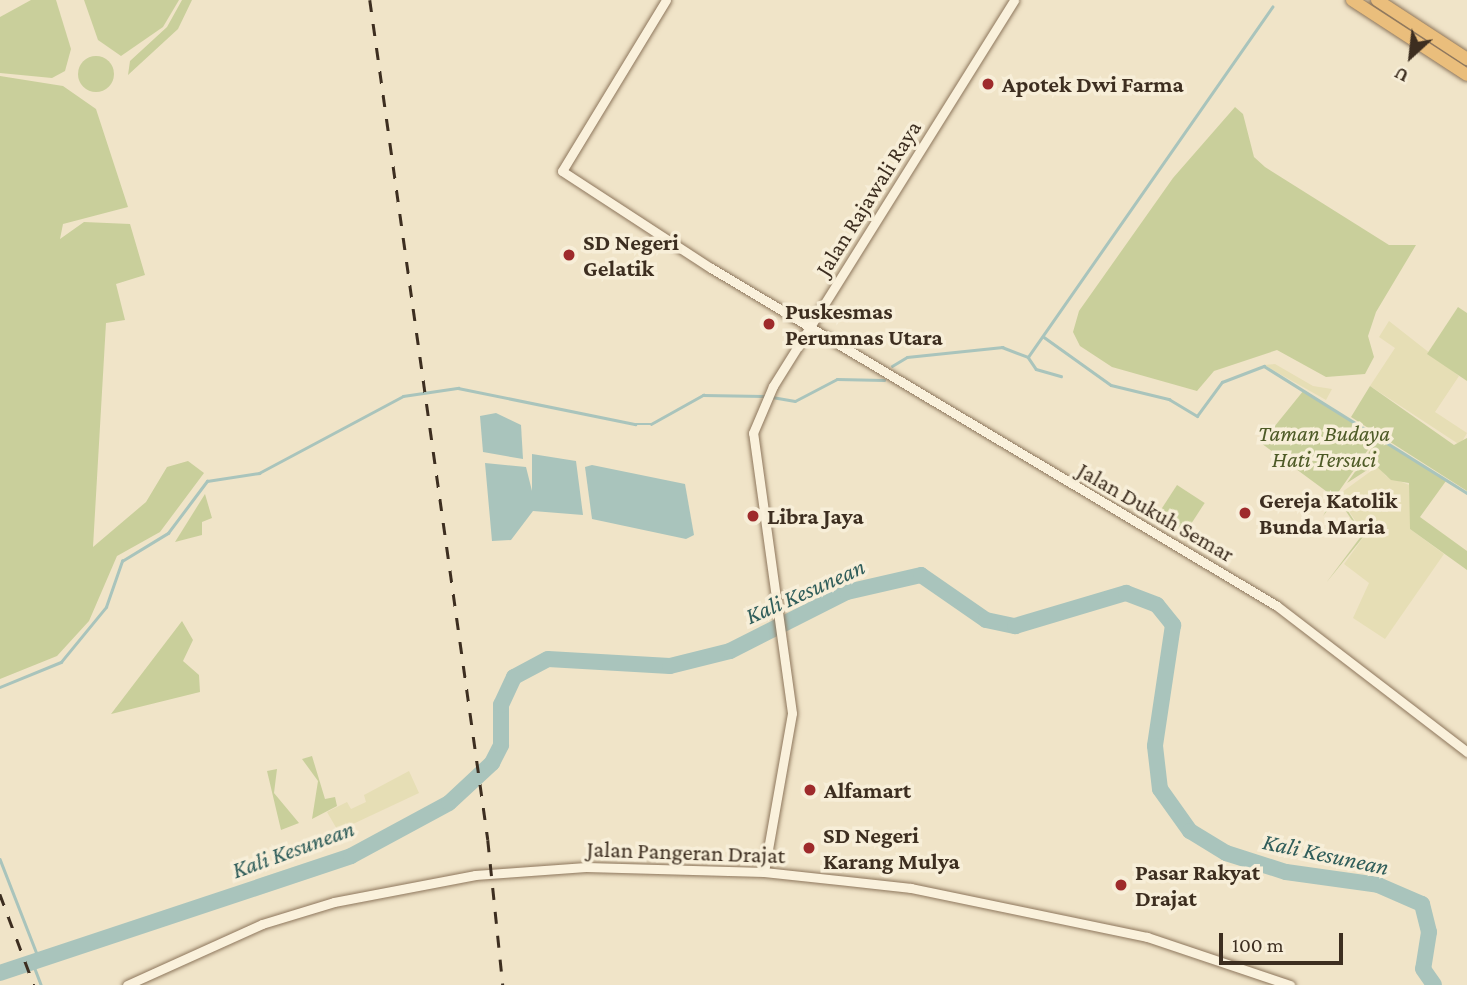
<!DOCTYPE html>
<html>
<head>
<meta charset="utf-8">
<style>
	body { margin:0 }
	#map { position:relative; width:1467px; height:985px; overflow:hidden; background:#f0e4c8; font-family:"Crimson Pro",serif }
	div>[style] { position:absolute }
	.farmland>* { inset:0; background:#e6deb5 }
	.green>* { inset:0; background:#c9cf9b; transform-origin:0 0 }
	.round { border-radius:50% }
	.water>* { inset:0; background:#a9c4bc }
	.stream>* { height:2.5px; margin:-1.25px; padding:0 1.25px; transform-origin:1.25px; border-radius:1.25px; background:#a9c4bc }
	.river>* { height:16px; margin:-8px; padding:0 8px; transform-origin:8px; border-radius:8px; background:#a9c4bc }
	.roads { filter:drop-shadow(0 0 2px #8d765c) drop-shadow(0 0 2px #8d765c) }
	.tertiary>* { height:9px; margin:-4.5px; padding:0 4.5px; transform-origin:4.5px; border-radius:4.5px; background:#faf1dc }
	.trunk>* { height:12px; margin:-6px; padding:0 6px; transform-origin:6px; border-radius:6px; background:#eabe7c }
	.rail>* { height:2.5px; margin-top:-1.25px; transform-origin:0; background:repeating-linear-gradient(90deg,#3d2e20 0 12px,transparent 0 24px) }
	.dots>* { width:19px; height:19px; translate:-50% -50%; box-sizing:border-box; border:4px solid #f7eed8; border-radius:50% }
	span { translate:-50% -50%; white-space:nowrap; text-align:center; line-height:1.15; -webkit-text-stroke:7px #f7eed8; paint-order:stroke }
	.poi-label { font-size:23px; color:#3d2e20; font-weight:700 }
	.left { translate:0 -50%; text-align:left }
	.street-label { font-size:23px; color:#3d2e20 }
	.park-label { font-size:23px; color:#4d5a26; font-style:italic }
	.water-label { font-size:24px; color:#2f5d5a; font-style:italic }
	.north { position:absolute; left:1376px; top:21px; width:70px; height:70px; -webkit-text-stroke:5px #f7eed8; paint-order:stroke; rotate:207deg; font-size:19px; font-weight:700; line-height:28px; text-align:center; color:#3d2e20 }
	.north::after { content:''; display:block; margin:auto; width:24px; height:32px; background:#3d2e20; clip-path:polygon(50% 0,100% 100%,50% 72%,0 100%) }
	.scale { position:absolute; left:1219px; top:933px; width:124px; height:32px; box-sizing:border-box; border:4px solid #3d2e20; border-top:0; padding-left:9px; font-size:21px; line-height:24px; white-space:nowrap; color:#3d2e20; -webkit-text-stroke:5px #f7eed8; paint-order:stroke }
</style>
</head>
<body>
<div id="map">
	<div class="farmland">
		<div style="clip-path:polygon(1389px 321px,1459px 376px,1435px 412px,1467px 433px,1460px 445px,1370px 386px,1395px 348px,1379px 337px)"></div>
		<div style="clip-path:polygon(1275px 364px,1313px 386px,1332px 389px,1326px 400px,1264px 365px)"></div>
		<div style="clip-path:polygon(1378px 466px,1386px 476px,1412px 486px,1410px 529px,1444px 554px,1385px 639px,1353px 618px,1369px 583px,1344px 564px,1365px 535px,1338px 495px)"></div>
		<div style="clip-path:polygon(409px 771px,419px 793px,338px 831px,327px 812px,347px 802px,351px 809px,366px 802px,364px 795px)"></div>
	</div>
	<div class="green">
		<div style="clip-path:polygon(31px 0,56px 0,71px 49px,65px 71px,52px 78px,0 73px,0 17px)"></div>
		<div style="clip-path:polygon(84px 0,179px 0,163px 27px,121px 56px,98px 40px)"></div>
		<div style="clip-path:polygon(182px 0,192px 0,178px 29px,128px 75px,130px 61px,167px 27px)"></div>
		<div class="round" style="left:78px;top:56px;width:36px;height:36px"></div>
		<div style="clip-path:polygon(0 76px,63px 86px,96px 109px,128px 207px,63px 224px,60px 239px,84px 222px,130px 224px,145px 275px,116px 284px,125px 320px,106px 323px,93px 547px,146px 502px,167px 467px,188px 461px,204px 473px,160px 532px,117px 556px,89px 621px,57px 656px,0 679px)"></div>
		<div style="clip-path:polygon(1235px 107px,1243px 114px,1254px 157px,1265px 167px,1389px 245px,1416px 245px,1376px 312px,1368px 336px,1374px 357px,1365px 374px,1326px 377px,1277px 350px,1214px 371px,1197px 391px,1112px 367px,1080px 346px,1073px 332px,1079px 311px,1173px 178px)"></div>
		<div style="clip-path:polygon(1458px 307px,1467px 313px,1467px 381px,1427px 354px)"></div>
		<div style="clip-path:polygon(1370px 386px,1454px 445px,1467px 438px,1467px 491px,1351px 417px)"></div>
		<div style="clip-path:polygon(1304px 390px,1377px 437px,1337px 494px,1364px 536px,1326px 583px,1362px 535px,1337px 498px,1323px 516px,1334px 497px,1261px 443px)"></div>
		<div style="clip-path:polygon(1379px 438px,1446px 481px,1420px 517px,1467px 551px,1467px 570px,1410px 529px,1409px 483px,1391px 480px,1375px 465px,1347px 483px)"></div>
		<div style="left:1177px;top:485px;width:33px;height:40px;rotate:33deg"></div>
		<div style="clip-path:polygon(205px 494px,212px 518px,202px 522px,202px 535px,175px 542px)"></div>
		<div style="clip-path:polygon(182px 621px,193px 640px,183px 661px,199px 675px,200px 692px,111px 714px)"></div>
		<div style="clip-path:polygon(312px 756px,325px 799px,335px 797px,337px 806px,312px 819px,318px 781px,302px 759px)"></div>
		<div style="clip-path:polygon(277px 769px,274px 793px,299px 823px,281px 830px,267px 771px)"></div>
	</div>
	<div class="water">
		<div style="clip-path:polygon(496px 413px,521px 425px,523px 459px,483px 452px,480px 416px)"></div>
		<div style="clip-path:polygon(532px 454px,576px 461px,583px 515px,533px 511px,511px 540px,492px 541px,485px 463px,526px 467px,532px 491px)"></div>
		<div style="clip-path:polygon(592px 465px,685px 484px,694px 535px,686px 539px,592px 519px,585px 467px)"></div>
	</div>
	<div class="stream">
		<div style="left:1044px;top:337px;width:82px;rotate:35.6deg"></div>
		<div style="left:1111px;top:385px;width:60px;rotate:13.6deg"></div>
		<div style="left:1169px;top:399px;width:33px;rotate:31deg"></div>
		<div style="left:1197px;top:416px;width:42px;rotate:-53.7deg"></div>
		<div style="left:1222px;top:382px;width:45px;rotate:-20.9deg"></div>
		<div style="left:1264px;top:366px;width:239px;rotate:32deg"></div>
		<div style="left:1028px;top:357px;width:14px;rotate:56deg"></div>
		<div style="left:1036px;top:369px;width:26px;rotate:16deg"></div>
		<div style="left:892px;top:366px;width:17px;rotate:-31deg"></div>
		<div style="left:907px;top:357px;width:96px;rotate:-6deg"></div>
		<div style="left:1002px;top:347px;width:28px;rotate:21deg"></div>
		<div style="left:1028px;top:357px;width:427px;rotate:-55.1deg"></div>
		<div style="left:772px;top:397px;width:23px;rotate:10deg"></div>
		<div style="left:795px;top:401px;width:47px;rotate:-27.6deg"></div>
		<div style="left:837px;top:379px;width:47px;rotate:1.2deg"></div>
		<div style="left:0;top:687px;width:66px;rotate:-22.3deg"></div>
		<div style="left:61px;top:662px;width:71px;rotate:-50.7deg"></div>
		<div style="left:106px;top:607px;width:49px;rotate:-70.8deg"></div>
		<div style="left:122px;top:561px;width:54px;rotate:-31.3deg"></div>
		<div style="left:168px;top:533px;width:65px;rotate:-53.1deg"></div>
		<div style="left:207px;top:481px;width:53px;rotate:-8.7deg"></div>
		<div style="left:259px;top:473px;width:163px;rotate:-28.1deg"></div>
		<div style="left:403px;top:396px;width:56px;rotate:-8.3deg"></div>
		<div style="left:458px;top:388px;width:181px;rotate:11.5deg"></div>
		<div style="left:635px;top:424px;width:16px"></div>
		<div style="left:651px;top:424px;width:60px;rotate:-29.1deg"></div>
		<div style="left:703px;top:395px;width:62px;rotate:0.9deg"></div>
		<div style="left:0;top:859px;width:107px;rotate:68.7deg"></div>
		<div style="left:32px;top:961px;width:26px;rotate:69deg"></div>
	</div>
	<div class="river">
		<div style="left:0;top:973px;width:370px;rotate:-18.4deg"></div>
		<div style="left:351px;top:856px;width:111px;rotate:-28.4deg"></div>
		<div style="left:449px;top:803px;width:59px;rotate:-42.9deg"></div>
		<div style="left:492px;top:763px;width:20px;rotate:-63deg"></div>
		<div style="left:501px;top:745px;width:40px;rotate:-90deg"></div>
		<div style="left:501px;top:705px;width:31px;rotate:-65deg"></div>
		<div style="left:514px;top:677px;width:38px;rotate:-28deg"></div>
		<div style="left:548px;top:659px;width:122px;rotate:3.3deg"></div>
		<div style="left:670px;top:666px;width:62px;rotate:-14deg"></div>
		<div style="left:730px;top:651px;width:131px;rotate:-26.8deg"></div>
		<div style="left:847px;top:592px;width:76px;rotate:-12.9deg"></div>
		<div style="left:921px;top:575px;width:79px;rotate:34.7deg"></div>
		<div style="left:986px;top:620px;width:30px;rotate:12deg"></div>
		<div style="left:1015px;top:626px;width:116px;rotate:-16.6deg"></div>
		<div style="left:1126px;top:593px;width:33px;rotate:21deg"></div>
		<div style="left:1157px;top:605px;width:26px;rotate:51deg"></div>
		<div style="left:1173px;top:625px;width:122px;rotate:98.5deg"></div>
		<div style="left:1155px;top:746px;width:43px;rotate:83.4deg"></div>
		<div style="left:1160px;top:789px;width:52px;rotate:54.5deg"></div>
		<div style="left:1190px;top:831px;width:42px;rotate:31.4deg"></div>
		<div style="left:1226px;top:853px;width:63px;rotate:17.6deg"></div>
		<div style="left:1286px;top:872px;width:93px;rotate:8deg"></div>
		<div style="left:1378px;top:885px;width:48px;rotate:23.4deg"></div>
		<div style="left:1422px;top:904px;width:29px;rotate:76deg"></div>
		<div style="left:1429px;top:932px;width:37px;rotate:99deg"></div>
		<div style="left:1423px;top:969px;width:19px;rotate:55deg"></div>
	</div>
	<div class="roads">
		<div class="tertiary">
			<div style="left:666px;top:0;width:200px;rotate:121.3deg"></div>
			<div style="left:562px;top:171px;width:178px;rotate:33.1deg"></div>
			<div style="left:711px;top:268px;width:659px;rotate:30.84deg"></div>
			<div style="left:1277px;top:606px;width:240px;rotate:37.5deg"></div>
			<div style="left:764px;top:872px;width:161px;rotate:-80deg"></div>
			<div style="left:792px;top:713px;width:283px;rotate:-97.9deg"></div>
			<div style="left:753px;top:433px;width:51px;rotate:-66.9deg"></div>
			<div style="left:773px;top:386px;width:455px;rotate:-58deg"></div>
			<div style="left:127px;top:985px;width:148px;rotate:-24.3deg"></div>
			<div style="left:262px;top:924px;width:75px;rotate:-17deg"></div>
			<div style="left:334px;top:902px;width:144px;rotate:-10.8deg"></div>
			<div style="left:475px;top:875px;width:111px;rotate:-4.1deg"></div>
			<div style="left:586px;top:867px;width:178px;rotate:1.6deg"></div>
			<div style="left:764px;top:872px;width:148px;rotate:6.2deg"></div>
			<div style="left:911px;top:888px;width:241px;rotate:11.7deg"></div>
			<div style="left:1147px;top:937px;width:151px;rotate:18.6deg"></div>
		</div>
		<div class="trunk">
			<div style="left:1352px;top:0;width:137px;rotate:33.1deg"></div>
			<div style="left:1377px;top:0;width:108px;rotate:33.2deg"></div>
		</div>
	</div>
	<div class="rail">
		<div style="left:370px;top:0;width:848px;rotate:82deg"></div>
		<div style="left:488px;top:840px;width:146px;rotate:84.1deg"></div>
		<div style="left:0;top:894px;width:97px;rotate:69.5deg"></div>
	</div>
	<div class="dots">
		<div style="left:988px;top:84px;background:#9e2a2b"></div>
		<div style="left:569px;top:255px;background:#9e2a2b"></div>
		<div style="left:769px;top:324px;background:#9e2a2b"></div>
		<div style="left:1245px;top:513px;background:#9e2a2b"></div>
		<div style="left:753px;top:516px;background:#9e2a2b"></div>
		<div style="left:810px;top:790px;background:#9e2a2b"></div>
		<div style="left:809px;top:848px;background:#9e2a2b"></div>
		<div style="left:1121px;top:885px;background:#9e2a2b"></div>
	</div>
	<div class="poi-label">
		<span class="left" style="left:1002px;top:84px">Apotek Dwi Farma</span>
		<span class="left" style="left:583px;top:255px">SD Negeri<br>Gelatik</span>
		<span class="left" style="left:785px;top:324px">Puskesmas<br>Perumnas Utara</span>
		<span class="left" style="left:1259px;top:513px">Gereja Katolik<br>Bunda Maria</span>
		<span class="left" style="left:767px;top:516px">Libra Jaya</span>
		<span class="left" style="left:824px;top:790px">Alfamart</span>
		<span class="left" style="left:823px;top:848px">SD Negeri<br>Karang Mulya</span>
		<span class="left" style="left:1135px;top:885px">Pasar Rakyat<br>Drajat</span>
	</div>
	<div class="street-label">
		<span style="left:868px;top:198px;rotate:-58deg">Jalan Rajawali Raya</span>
		<span style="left:1156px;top:512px;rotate:30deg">Jalan Dukuh Semar</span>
		<span style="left:686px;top:852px;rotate:2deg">Jalan Pangeran Drajat</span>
	</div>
	<div class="park-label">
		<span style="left:1324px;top:446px">Taman Budaya<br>Hati Tersuci</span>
	</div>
	<div class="water-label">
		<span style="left:805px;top:591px;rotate:-24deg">Kali Kesunean</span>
		<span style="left:293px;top:849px;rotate:-20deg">Kali Kesunean</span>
		<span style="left:1326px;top:854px;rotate:12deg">Kali Kesunean</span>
	</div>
	<div class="north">U</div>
	<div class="scale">100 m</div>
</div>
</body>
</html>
